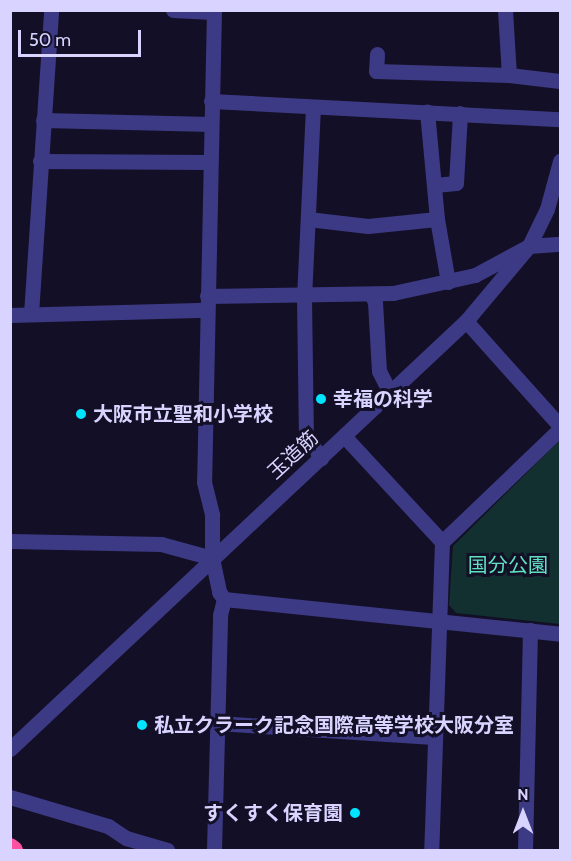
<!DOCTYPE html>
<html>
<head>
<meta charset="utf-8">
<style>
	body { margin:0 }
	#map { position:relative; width:571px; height:861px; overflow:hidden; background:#130f26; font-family:Cabin,"Noto Sans JP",sans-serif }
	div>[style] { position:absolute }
	.green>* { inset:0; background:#12302f }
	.minor>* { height:15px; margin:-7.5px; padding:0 7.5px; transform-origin:7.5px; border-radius:7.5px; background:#3d3a85 }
	.highway>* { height:18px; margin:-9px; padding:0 9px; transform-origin:9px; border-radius:9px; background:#ff4fa3 }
	.dots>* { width:16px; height:16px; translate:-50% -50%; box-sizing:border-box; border:3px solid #130f26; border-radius:50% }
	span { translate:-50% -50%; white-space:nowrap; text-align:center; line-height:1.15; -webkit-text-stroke:6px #130f26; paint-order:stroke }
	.poi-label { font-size:20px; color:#d9d4ff; font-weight:700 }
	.left { translate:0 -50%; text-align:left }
	.right { translate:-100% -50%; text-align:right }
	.street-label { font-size:20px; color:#d9d4ff }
	.park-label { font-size:20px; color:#5fe0c0 }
	.frame { position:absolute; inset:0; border:12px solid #d9d4ff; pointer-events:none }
	.north { position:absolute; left:493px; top:783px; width:60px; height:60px; -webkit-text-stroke:4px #130f26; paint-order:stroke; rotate:0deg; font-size:16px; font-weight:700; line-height:24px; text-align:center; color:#d9d4ff }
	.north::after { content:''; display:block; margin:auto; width:21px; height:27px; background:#d9d4ff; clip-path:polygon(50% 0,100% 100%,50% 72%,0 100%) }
	.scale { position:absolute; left:18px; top:30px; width:123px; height:27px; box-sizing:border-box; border:3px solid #d9d4ff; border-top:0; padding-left:8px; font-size:18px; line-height:21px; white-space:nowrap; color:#d9d4ff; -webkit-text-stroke:4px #130f26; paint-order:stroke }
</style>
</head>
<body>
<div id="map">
	<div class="green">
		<div style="clip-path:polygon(560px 440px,560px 624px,456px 613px,449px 605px,453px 546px)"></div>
	</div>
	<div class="minor">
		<div style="left:173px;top:10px;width:40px;rotate:2.9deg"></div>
		<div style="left:214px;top:10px;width:472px;rotate:91.2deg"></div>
		<div style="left:204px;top:482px;width:34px;rotate:76deg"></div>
		<div style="left:212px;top:515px;width:43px;rotate:90deg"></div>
		<div style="left:212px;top:558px;width:35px;rotate:78deg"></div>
		<div style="left:219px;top:592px;width:9px;rotate:54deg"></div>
		<div style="left:224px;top:599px;width:338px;rotate:5.9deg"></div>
		<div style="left:505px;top:10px;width:65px;rotate:86.5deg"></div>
		<div style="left:509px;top:75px;width:51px;rotate:6.7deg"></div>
		<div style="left:377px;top:54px;width:17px;rotate:93deg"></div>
		<div style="left:376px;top:71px;width:133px;rotate:1.7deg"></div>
		<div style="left:211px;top:101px;width:349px;rotate:3deg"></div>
		<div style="left:313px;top:107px;width:190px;rotate:92.7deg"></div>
		<div style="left:304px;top:297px;width:139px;rotate:89.2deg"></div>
		<div style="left:306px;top:436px;width:27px;rotate:56deg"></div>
		<div style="left:43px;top:120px;width:168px;rotate:1.4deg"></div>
		<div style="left:40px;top:161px;width:169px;rotate:0.3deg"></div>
		<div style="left:434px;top:185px;width:22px;rotate:-5deg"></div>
		<div style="left:456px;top:183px;width:70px;rotate:-86.7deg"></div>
		<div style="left:308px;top:219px;width:60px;rotate:6.7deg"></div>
		<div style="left:368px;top:226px;width:69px;rotate:-5.8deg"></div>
		<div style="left:437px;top:219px;width:108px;rotate:-95.3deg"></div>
		<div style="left:437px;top:219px;width:64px;rotate:80.1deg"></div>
		<div style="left:371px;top:294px;width:9px;rotate:63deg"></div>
		<div style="left:375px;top:302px;width:69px;rotate:86.7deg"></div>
		<div style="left:379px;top:371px;width:25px;rotate:63deg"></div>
		<div style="left:207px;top:296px;width:186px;rotate:-0.9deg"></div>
		<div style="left:393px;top:293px;width:84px;rotate:-12.4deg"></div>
		<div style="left:475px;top:275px;width:61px;rotate:-28.2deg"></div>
		<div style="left:529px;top:246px;width:31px;rotate:-4deg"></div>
		<div style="left:31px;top:314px;width:305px;rotate:-86.2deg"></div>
		<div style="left:10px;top:315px;width:197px;rotate:-1.5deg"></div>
		<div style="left:466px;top:321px;width:141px;rotate:48.2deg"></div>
		<div style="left:344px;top:436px;width:144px;rotate:47.2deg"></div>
		<div style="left:442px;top:542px;width:308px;rotate:92deg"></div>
		<div style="left:10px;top:541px;width:151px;rotate:1.1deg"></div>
		<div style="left:161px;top:544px;width:53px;rotate:15.4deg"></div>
		<div style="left:442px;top:542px;width:163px;rotate:-43.8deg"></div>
		<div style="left:217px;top:723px;width:217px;rotate:3.7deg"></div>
		<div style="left:10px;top:749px;width:625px;rotate:-43.19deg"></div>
		<div style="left:466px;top:321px;width:98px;rotate:-50deg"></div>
		<div style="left:529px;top:246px;width:41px;rotate:-64.1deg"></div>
		<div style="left:547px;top:209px;width:50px;rotate:-74.8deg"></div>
		<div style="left:10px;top:797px;width:102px;rotate:16.5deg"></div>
		<div style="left:108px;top:826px;width:22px;rotate:34deg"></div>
		<div style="left:126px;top:838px;width:43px;rotate:16.3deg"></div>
		<div style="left:214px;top:850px;width:235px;rotate:-88.5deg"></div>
		<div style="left:220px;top:615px;width:16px;rotate:-76deg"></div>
		<div style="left:525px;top:850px;width:220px;rotate:-88.7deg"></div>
	</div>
	<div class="highway">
		<div style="left:10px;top:847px;width:5px;rotate:37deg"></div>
	</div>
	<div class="dots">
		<div style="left:321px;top:399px;background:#00e5ff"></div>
		<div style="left:81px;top:414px;background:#00e5ff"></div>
		<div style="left:142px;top:725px;background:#00e5ff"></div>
		<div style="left:355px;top:813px;background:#00e5ff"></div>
	</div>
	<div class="poi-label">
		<span class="left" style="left:333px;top:399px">幸福の科学</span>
		<span class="left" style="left:93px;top:414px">大阪市立聖和小学校</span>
		<span class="left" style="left:154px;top:725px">私立クラーク記念国際高等学校大阪分室</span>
		<span class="right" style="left:343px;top:813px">すくすく保育園</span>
	</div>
	<div class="street-label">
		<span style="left:293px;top:455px;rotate:-43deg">玉造筋</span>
	</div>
	<div class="park-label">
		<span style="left:508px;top:565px">国分公園</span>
	</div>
	<div class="frame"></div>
	<div class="north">N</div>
	<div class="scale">50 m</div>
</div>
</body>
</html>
